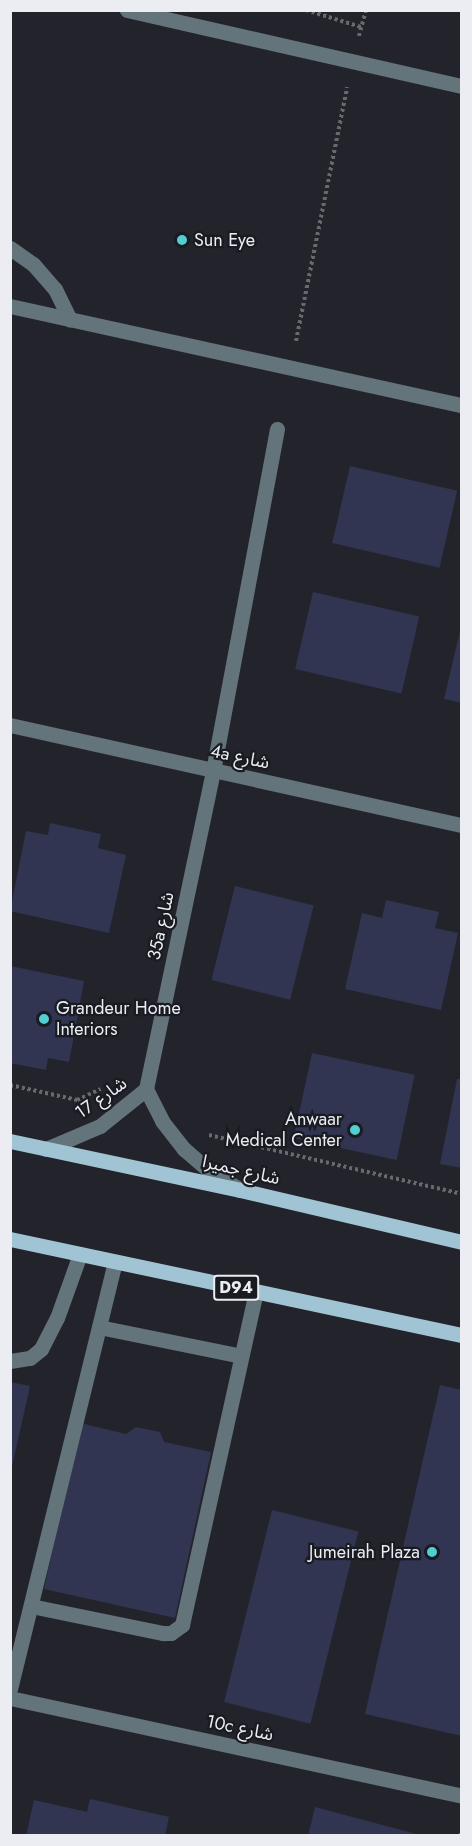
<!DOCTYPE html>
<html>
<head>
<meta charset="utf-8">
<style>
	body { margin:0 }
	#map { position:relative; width:472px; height:1846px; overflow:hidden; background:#23242b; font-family:Jost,"Noto Sans Arabic",sans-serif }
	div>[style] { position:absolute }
	.building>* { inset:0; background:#313551; transform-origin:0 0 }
	.path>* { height:4px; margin-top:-2px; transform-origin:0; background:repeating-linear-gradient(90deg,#68696f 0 3px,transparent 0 6px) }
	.minor>* { height:15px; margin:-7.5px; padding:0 7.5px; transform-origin:7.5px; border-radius:7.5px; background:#63747b }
	.major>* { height:15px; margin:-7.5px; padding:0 7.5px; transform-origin:7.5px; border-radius:7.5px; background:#a1c4d4 }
	.dots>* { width:16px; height:16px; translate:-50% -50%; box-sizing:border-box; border:3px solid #191b22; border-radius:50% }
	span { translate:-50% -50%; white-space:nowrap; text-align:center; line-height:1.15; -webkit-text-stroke:4.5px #191b22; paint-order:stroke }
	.shield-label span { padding:2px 4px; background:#191b22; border:2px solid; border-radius:4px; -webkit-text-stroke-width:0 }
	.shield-label { font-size:16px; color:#ecedf2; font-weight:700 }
	.poi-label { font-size:18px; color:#ecedf2 }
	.left { translate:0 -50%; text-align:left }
	.right { translate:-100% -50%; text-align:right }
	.street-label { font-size:18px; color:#ecedf2 }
	.frame { position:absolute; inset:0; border:12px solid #ecedf2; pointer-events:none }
</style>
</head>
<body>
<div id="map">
	<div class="building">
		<div style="left:350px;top:466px;width:110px;height:79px;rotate:13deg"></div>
		<div style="left:313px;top:592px;width:109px;height:79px;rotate:13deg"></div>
		<div style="clip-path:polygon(461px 627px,462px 627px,462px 703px,444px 699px)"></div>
		<div style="clip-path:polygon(50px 823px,101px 834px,98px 848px,126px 855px,109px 933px,10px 911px,26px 831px,48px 835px)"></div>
		<div style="left:235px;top:886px;width:81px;height:97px;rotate:14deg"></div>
		<div style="clip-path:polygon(386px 900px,439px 912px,435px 928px,458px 933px,441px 1010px,345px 989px,362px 913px,382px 918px)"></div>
		<div style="clip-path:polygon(10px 966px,84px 981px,69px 1062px,48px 1058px,46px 1070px,10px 1063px)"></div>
		<div style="left:312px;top:1053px;width:105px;height:87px;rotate:12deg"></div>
		<div style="clip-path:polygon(457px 1079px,462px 1079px,462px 1168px,440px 1164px)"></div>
		<div style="clip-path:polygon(10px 1382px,30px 1386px,11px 1471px,10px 1471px)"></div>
		<div style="clip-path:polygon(440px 1385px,462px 1390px,462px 1736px,365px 1714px)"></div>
		<div style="clip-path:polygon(80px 1423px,126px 1434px,136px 1427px,160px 1432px,164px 1442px,211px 1452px,175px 1618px,44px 1589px)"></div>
		<div style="left:272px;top:1510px;width:89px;height:198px;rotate:14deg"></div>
		<div style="clip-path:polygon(90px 1799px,169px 1817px,165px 1836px,26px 1836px,34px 1800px,87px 1812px)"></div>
		<div style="clip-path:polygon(315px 1807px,420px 1835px,420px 1836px,308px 1836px)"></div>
	</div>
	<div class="path">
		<div style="left:306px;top:10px;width:58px;rotate:17.2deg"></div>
		<div style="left:359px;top:36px;width:27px;rotate:-75deg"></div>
		<div style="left:296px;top:341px;width:259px;rotate:-78.6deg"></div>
		<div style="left:10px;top:1085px;width:69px;rotate:12.6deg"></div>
		<div style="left:77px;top:1100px;width:26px;rotate:-25deg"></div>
		<div style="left:209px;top:1135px;width:260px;rotate:13.1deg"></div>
		<div style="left:460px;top:1836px;width:6px;rotate:-72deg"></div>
	</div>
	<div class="minor">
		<div style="left:127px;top:10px;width:344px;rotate:12.8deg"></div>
		<div style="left:10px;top:248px;width:28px;rotate:35deg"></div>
		<div style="left:33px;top:264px;width:33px;rotate:49deg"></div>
		<div style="left:55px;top:289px;width:34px;rotate:64deg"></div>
		<div style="left:10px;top:306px;width:463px;rotate:12.4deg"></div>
		<div style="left:10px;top:725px;width:463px;rotate:12.5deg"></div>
		<div style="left:146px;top:1089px;width:325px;rotate:-78.1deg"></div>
		<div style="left:213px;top:771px;width:348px;rotate:-79.4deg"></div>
		<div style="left:146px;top:1089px;width:36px;rotate:63deg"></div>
		<div style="left:162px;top:1121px;width:36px;rotate:52deg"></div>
		<div style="left:184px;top:1149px;width:35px;rotate:41deg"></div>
		<div style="left:210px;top:1172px;width:32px;rotate:30deg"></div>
		<div style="left:46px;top:1149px;width:59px;rotate:-23.1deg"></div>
		<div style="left:100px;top:1126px;width:59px;rotate:-38.8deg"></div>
		<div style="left:99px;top:1327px;width:145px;rotate:11.5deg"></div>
		<div style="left:10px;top:1361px;width:20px;rotate:-9deg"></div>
		<div style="left:30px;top:1358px;width:14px;rotate:-39deg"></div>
		<div style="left:41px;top:1349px;width:35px;rotate:-63deg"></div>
		<div style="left:57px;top:1318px;width:68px;rotate:-70.2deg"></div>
		<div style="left:31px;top:1606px;width:135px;rotate:11.6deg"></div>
		<div style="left:163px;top:1633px;width:8px"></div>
		<div style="left:171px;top:1633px;width:14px;rotate:-36deg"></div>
		<div style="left:182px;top:1625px;width:341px;rotate:-77.5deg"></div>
		<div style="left:10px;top:1689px;width:440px;rotate:-76.2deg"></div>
		<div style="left:10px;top:1698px;width:463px;rotate:12.2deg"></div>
	</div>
	<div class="major">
		<div style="left:10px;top:1141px;width:235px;rotate:12deg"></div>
		<div style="left:240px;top:1190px;width:228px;rotate:13.2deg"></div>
		<div style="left:10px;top:1239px;width:462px;rotate:12deg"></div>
	</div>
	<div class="dots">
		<div style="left:182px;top:240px;background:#52cdd0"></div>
		<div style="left:44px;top:1019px;background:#52cdd0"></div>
		<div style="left:355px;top:1130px;background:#52cdd0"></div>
		<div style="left:432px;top:1552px;background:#52cdd0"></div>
	</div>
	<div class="shield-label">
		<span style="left:236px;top:1288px">D94</span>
	</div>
	<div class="poi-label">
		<span class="left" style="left:194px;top:240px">Sun Eye</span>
		<span class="left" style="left:56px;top:1019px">Grandeur Home<br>Interiors</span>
		<span class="right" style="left:342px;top:1130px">Anwaar<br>Medical Center</span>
		<span class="right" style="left:420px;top:1552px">Jumeirah Plaza</span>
	</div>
	<div class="street-label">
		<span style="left:240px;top:757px;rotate:12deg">4a شارع</span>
		<span style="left:161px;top:926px;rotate:-78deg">35a شارع</span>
		<span style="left:101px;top:1098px;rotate:-35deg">شارع 17</span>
		<span style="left:241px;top:1170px;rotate:13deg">شارع جميرا</span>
		<span style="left:240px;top:1728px;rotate:12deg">10c شارع</span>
	</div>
	<div class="frame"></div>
</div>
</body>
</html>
